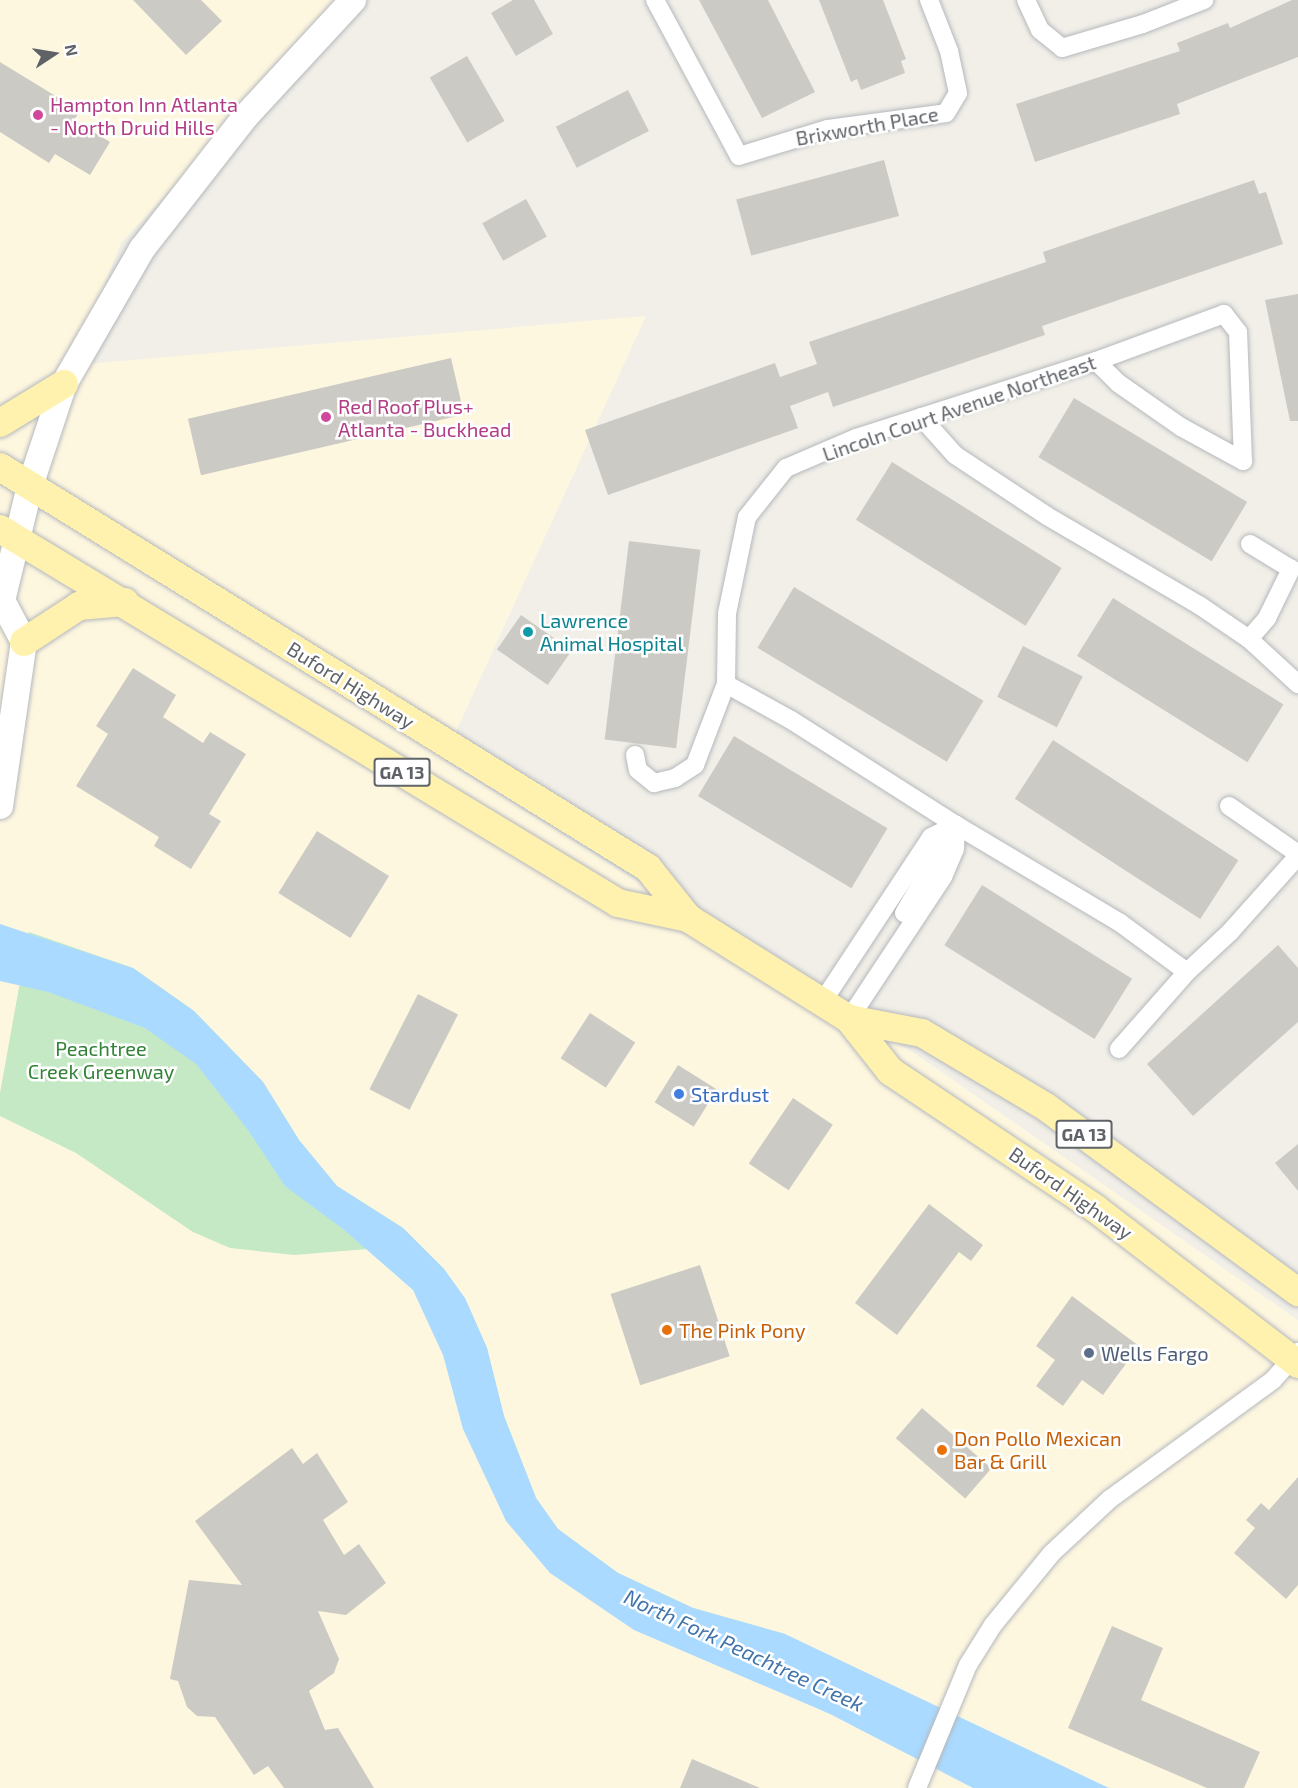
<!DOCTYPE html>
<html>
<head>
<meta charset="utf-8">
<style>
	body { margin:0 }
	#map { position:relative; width:1298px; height:1788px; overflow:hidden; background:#f1efe8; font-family:"Exo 2",sans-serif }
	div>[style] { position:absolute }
	.commercial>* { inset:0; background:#fef7e0 }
	.green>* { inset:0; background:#c5e8c5 }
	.water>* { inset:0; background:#aadaff }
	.building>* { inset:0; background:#cccac5; transform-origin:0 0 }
	.roads { filter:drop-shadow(0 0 2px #b5b8bc) drop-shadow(0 0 2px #b5b8bc) }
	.street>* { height:18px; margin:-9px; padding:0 9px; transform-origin:9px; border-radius:9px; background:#fff }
	.secondary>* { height:26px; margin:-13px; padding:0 13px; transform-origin:13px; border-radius:13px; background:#fff }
	.primary>* { height:28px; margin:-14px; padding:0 14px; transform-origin:14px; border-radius:14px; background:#fff2af }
	.dots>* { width:16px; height:16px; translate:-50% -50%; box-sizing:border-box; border:3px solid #fff; border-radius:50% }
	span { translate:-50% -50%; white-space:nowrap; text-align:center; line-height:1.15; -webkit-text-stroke:5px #fff; paint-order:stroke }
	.shield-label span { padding:2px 4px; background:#fff; border:2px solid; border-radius:4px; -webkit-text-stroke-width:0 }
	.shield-label { font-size:18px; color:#5f6368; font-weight:700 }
	.hotel-label { font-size:20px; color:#b23c85 }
	.left { translate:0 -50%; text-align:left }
	.street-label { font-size:20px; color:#5f6368 }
	.culture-label { font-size:20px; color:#0d838f }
	.park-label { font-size:20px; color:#348238 }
	.shop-label { font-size:20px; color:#366cbe }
	.food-label { font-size:20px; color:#c56008 }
	.service-label { font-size:20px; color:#4e5e75 }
	.water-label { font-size:21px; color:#4174aa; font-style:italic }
	.north { position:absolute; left:24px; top:24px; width:60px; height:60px; -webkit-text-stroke:4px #fff; paint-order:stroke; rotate:78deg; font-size:16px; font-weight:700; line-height:24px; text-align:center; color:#5f6368 }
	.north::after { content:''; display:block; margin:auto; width:21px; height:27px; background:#5f6368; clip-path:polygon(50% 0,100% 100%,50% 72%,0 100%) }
</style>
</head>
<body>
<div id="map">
	<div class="commercial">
		<div style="clip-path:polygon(0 0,347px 0,121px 243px,73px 365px,646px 316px,443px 760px,917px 1055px,1298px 1320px,1298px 1788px,0 1788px)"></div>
	</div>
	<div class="green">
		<div style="clip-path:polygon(29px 932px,133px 968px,194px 1011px,263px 1082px,299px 1140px,337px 1186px,403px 1228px,444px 1269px,468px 1305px,487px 1348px,504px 1416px,536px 1498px,558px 1529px,618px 1573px,693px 1608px,785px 1634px,1022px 1788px,544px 1536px,392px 1247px,294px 1255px,230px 1248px,193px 1232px,76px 1153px,0 1116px,0 1093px)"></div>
	</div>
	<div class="water">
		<div style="clip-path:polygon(0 924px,133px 968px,194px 1011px,263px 1082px,299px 1140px,337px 1186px,403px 1228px,444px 1269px,465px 1298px,487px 1348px,504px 1416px,536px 1498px,558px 1529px,618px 1573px,693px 1608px,785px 1634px,1109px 1788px,973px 1788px,830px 1714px,634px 1630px,550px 1573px,506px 1521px,463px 1429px,443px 1355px,413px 1290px,343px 1229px,285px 1186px,248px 1130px,196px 1064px,145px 1028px,48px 992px,0 981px)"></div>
	</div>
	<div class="building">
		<div style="clip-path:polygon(133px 0,201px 0,222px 21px,186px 55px)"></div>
		<div style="clip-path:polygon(513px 0,534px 0,553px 34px,516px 56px,491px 13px)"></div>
		<div style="clip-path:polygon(699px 0,768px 0,815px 92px,762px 118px)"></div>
		<div style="clip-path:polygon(819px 0,883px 0,906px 59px,901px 61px,905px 73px,861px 90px,857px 79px,851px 82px)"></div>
		<div style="clip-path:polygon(1292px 0,1298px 0,1298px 57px,1177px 104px,1180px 114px,1035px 162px,1016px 104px,1180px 51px,1177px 43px,1228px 23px,1230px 28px)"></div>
		<div style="left:467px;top:56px;width:75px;height:43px;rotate:60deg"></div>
		<div style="clip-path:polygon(0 62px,80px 111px,74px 120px,110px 142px,90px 175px,55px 154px,49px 163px,0 132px)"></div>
		<div style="left:628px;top:90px;width:46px;height:81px;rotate:63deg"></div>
		<div style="left:884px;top:160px;width:58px;height:153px;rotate:75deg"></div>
		<div style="clip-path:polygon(1254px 180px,1259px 194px,1266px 192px,1283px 244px,1042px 326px,1045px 335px,833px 407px,828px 392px,790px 406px,798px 428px,608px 495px,585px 430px,775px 363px,780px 377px,817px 364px,809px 342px,1046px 262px,1043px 252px)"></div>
		<div style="left:526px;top:199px;width:43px;height:50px;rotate:61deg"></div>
		<div style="clip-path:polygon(1298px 294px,1298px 421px,1290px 421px,1265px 300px)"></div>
		<div style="left:451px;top:358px;width:58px;height:270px;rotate:77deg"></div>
		<div style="left:1074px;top:398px;width:202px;height:69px;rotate:31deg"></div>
		<div style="left:892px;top:462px;width:200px;height:68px;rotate:32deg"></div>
		<div style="left:629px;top:541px;width:72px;height:200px;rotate:7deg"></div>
		<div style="left:794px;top:587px;width:221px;height:71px;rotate:31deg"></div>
		<div style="left:1113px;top:598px;width:201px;height:68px;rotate:32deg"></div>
		<div style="left:521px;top:615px;width:62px;height:42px;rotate:35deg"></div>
		<div style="left:1023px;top:646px;width:67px;height:57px;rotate:27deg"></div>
		<div style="clip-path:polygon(133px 668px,176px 695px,163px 717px,203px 743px,210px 732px,246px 754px,209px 814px,221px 821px,191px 869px,154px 846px,159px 837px,76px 786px,108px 734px,96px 726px)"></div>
		<div style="left:734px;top:736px;width:179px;height:70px;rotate:31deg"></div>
		<div style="left:1053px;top:740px;width:221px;height:70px;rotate:33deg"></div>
		<div style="left:317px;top:831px;width:85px;height:73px;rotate:32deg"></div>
		<div style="left:982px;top:885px;width:177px;height:71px;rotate:32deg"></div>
		<div style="clip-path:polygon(1278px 945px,1298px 968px,1298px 1022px,1193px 1116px,1147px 1064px)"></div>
		<div style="left:418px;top:994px;width:45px;height:107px;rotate:27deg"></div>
		<div style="left:590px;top:1013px;width:54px;height:54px;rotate:33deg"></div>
		<div style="left:678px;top:1065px;width:46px;height:44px;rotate:32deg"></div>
		<div style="left:793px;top:1098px;width:48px;height:79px;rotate:34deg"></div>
		<div style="clip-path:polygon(1298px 1144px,1298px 1191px,1275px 1163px)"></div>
		<div style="clip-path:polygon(929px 1204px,983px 1245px,971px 1261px,959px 1252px,897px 1335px,855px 1303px)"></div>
		<div style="left:700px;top:1265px;width:96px;height:94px;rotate:72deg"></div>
		<div style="clip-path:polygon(1072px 1296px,1139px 1346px,1103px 1395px,1082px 1380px,1063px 1406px,1036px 1386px,1055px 1360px,1036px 1346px)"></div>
		<div style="left:922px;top:1408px;width:92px;height:40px;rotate:41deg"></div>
		<div style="clip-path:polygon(292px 1448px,303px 1464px,317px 1453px,348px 1502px,323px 1520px,344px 1555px,359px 1544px,386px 1583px,346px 1615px,318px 1611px,339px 1659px,334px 1673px,309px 1691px,325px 1730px,338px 1728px,374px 1788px,284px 1788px,268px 1766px,254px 1775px,215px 1717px,197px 1716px,187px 1707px,178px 1681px,170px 1679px,189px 1580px,242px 1585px,195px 1521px)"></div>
		<div style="clip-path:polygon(1298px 1477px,1298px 1585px,1286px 1599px,1234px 1553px,1255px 1528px,1246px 1520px,1261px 1503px,1269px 1510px)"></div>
		<div style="clip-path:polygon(1112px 1626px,1163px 1648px,1141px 1700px,1260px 1752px,1244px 1788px,1207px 1788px,1068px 1728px)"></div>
		<div style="clip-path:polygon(692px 1759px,760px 1788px,680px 1788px)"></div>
	</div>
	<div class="roads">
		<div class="street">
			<div style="left:655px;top:0;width:177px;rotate:61.7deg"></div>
			<div style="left:739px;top:156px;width:93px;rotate:-16.9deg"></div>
			<div style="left:828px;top:129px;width:119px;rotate:-7.7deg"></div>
			<div style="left:946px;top:113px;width:23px;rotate:-59deg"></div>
			<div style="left:958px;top:93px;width:43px;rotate:-102.1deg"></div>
			<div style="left:949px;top:51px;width:55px;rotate:-111.4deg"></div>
			<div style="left:1026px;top:0;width:33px;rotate:65deg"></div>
			<div style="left:1040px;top:30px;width:28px;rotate:39deg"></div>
			<div style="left:1062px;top:48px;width:84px;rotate:-16.5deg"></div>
			<div style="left:1143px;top:24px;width:66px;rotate:-21.5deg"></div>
			<div style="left:1096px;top:361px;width:31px;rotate:45deg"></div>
			<div style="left:1118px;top:383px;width:77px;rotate:34.9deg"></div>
			<div style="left:1181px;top:427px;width:71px;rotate:28.7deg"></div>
			<div style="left:921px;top:417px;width:51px;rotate:48.2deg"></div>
			<div style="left:955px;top:455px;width:110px;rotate:33.5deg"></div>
			<div style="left:1047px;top:516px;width:176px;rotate:30.4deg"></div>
			<div style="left:1199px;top:605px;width:60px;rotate:34.2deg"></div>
			<div style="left:1249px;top:639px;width:67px;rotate:42.6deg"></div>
			<div style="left:1243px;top:461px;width:129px;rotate:-92.2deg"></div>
			<div style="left:1238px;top:332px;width:23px;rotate:-128deg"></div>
			<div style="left:1224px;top:314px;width:136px;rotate:159.8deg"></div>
			<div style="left:1096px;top:361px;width:252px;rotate:162.2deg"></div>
			<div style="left:856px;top:438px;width:76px;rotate:156.8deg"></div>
			<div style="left:786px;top:468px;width:63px;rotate:128.5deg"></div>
			<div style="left:747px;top:517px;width:99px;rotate:101.7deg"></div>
			<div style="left:727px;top:614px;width:70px;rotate:90.8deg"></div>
			<div style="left:726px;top:684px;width:74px;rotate:29deg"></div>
			<div style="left:791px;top:720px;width:196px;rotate:32.5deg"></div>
			<div style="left:956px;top:825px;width:190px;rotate:30.8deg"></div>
			<div style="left:1119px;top:922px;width:84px;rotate:36.3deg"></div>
			<div style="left:1187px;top:972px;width:59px;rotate:-42.9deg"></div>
			<div style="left:1230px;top:932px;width:102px;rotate:-48.2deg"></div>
			<div style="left:1249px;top:639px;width:28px;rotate:-49deg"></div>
			<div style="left:1267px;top:618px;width:55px;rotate:-63.9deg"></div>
			<div style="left:1291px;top:569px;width:48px;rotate:-148.6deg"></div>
			<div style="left:635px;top:755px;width:15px;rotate:79deg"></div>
			<div style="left:638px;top:770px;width:21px;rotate:39deg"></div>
			<div style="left:654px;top:783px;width:22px;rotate:-13deg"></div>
			<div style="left:675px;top:778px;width:24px;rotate:-33deg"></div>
			<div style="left:695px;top:765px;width:87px;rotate:-69.1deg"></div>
			<div style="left:1229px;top:806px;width:84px;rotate:34.8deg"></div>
			<div style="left:904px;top:913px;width:82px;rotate:-59.4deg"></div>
			<div style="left:823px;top:1001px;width:196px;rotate:-56.6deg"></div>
			<div style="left:931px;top:837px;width:28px;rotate:-26deg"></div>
			<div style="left:849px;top:1019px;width:170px;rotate:-56.5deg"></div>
			<div style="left:943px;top:877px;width:30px;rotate:-67deg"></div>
			<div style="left:955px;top:849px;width:24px;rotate:-88deg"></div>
			<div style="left:1119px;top:1049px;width:103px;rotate:-48.6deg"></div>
			<div style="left:917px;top:1788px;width:133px;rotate:-67.5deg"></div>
			<div style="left:968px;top:1665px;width:47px;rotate:-58deg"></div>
			<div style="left:993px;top:1625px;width:93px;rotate:-50.7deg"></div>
			<div style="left:1052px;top:1553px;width:79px;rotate:-43deg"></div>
			<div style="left:1110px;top:1499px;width:202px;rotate:-36.1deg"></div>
			<div style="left:1273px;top:1380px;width:38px;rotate:-48deg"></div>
		</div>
		<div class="secondary">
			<div style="left:0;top:609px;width:127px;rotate:-76.3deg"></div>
			<div style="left:30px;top:486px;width:108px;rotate:-71.6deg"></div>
			<div style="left:64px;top:384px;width:156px;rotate:-60deg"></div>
			<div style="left:142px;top:249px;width:169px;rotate:-52deg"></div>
			<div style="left:246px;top:116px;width:158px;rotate:-47.3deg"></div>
			<div style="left:0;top:806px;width:166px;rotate:-81.7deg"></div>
			<div style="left:24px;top:642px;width:43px;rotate:-117.8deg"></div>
		</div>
		<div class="primary">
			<div style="left:0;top:423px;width:75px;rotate:-31.4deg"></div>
			<div style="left:0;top:467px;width:762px;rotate:31.75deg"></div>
			<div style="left:648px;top:868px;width:64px;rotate:51.3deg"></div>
			<div style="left:688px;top:918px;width:190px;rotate:32.1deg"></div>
			<div style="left:849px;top:1019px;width:66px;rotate:51.7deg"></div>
			<div style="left:890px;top:1071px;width:248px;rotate:33.8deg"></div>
			<div style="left:1096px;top:1209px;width:255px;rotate:37.5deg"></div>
			<div style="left:0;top:529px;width:722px;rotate:31.18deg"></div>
			<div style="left:618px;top:903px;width:72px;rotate:12.1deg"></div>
			<div style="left:24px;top:642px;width:66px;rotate:-33.2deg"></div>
			<div style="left:79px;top:606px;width:46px;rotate:-5deg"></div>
			<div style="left:849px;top:1019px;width:74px;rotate:10.9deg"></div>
			<div style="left:922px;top:1033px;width:144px;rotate:30.8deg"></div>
			<div style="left:1046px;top:1107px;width:313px;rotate:36.3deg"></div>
		</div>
	</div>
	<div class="dots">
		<div style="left:38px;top:115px;background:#d1479c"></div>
		<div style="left:326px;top:417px;background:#d1479c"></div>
		<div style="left:528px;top:632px;background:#0f9aa8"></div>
		<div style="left:679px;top:1094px;background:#3f7fe0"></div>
		<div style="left:667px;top:1330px;background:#e8710a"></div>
		<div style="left:1089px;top:1353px;background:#5c6f8a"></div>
		<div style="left:942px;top:1450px;background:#e8710a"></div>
	</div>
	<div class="shield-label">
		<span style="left:402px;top:772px">GA 13</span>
		<span style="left:1084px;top:1134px">GA 13</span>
	</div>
	<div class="hotel-label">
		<span class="left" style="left:50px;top:116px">Hampton Inn Atlanta<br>- North Druid Hills</span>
		<span class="left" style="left:338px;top:418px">Red Roof Plus+<br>Atlanta - Buckhead</span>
	</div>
	<div class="street-label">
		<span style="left:867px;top:126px;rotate:-10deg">Brixworth Place</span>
		<span style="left:959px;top:408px;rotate:-19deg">Lincoln Court Avenue Northeast</span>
		<span style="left:351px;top:685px;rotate:32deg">Buford Highway</span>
		<span style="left:1071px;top:1193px;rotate:35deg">Buford Highway</span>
	</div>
	<div class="culture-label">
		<span class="left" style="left:540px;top:632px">Lawrence<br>Animal Hospital</span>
	</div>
	<div class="park-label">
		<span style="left:101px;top:1060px">Peachtree<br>Creek Greenway</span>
	</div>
	<div class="shop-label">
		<span class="left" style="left:691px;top:1094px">Stardust</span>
	</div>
	<div class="food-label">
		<span class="left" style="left:679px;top:1330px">The Pink Pony</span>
		<span class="left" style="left:954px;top:1450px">Don Pollo Mexican<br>Bar &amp; Grill</span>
	</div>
	<div class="service-label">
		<span class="left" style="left:1101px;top:1353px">Wells Fargo</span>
	</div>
	<div class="water-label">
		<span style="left:744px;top:1650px;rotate:25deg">North Fork Peachtree Creek</span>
	</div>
	<div class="north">N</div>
</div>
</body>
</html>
